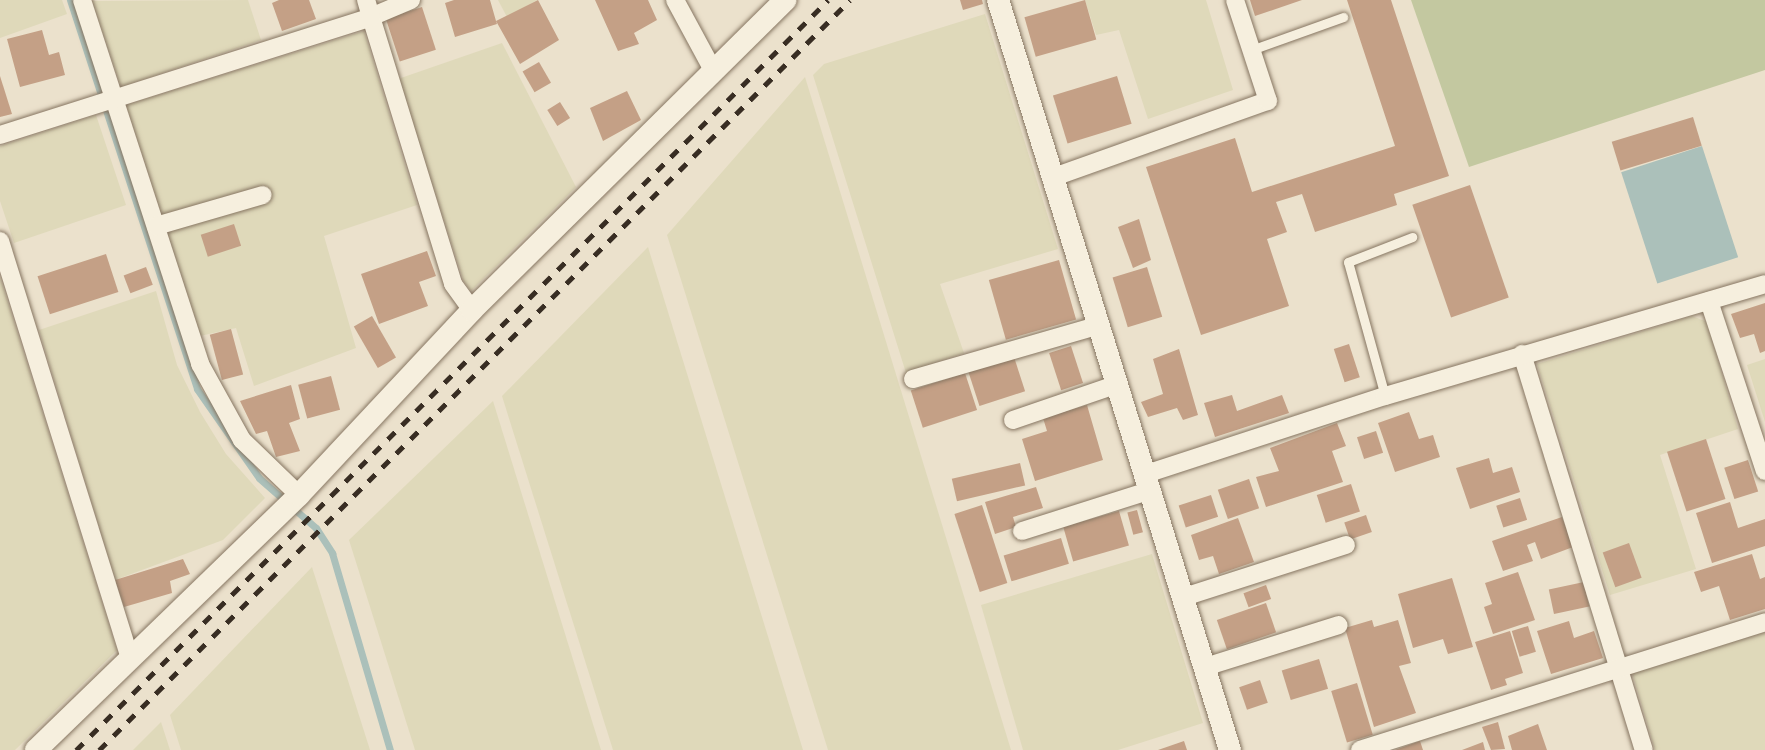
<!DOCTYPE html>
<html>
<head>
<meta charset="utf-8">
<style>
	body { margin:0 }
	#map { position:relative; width:1765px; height:750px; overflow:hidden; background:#ebe1cc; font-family:"Libre Baskerville",serif }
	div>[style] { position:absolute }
	.farmland>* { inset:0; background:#dfd9ba }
	.green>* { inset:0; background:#c3c8a0 }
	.water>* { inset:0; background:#abc0ba; transform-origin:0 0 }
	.stream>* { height:7px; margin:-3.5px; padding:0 3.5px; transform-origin:3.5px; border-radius:3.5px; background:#abc0ba }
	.building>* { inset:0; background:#c4a086; transform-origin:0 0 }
	.roads { filter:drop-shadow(0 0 2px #867561) drop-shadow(0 0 2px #867561) }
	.service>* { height:9px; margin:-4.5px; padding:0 4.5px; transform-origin:4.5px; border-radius:4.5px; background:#f6efde }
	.minor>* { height:18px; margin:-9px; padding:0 9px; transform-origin:9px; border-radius:9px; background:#f6efde }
	.tertiary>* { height:22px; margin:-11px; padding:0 11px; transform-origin:11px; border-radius:11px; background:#f6efde }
	.rail>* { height:4.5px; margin-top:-2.25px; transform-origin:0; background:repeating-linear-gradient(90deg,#382d23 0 10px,transparent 0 20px) }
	span { translate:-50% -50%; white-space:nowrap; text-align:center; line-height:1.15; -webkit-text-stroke:5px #f3ecdb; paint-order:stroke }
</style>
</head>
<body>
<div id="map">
	<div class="farmland">
		<div style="clip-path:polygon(0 0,62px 0,67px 14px,0 38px)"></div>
		<div style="clip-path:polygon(248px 0,261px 40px,121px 87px,92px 1px)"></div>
		<div style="clip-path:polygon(498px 0,537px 0,507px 17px)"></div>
		<div style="clip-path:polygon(1085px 0,1206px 0,1233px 90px,1148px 119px,1119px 30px,1096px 35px)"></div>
		<div style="clip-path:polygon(985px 14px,1058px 249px,940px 284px,964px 353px,906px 373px,813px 75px,824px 64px)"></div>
		<div style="clip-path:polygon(364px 31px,417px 205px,324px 236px,356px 348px,254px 386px,236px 328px,200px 336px,126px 105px)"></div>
		<div style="clip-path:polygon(502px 43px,576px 187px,471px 291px,464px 282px,398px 79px)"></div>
		<div style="clip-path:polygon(805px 77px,1011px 750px,828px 750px,667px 235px)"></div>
		<div style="clip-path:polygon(96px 115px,126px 205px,14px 243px,0 201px,0 146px)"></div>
		<div style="clip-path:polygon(648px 247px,803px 750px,613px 750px,502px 396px)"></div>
		<div style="clip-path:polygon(0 277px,117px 650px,15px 750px,0 750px)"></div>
		<div style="clip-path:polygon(156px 291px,177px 365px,200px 412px,226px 454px,265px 498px,223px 540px,115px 580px,39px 330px)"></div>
		<div style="clip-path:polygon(1692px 316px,1707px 322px,1738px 429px,1660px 455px,1696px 569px,1610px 595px,1537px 364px)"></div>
		<div style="clip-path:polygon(1765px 359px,1765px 422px,1747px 365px)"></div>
		<div style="clip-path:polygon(493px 401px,601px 750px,415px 750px,349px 540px)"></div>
		<div style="clip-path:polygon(1152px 554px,1203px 723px,1118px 750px,1023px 750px,981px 605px)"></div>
		<div style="clip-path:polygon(312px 567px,370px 750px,181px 750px,170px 715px)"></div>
		<div style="clip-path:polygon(1765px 631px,1765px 750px,1655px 750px,1632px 672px)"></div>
		<div style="clip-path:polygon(161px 722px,170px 750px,133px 750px)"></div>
	</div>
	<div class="green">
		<div style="clip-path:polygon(1411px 0,1765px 0,1765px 70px,1469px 167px)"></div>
	</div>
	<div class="water">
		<div style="left:1702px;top:146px;width:117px;height:85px;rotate:72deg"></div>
	</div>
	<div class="stream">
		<div style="left:70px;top:0;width:409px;rotate:71.9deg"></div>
		<div style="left:197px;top:389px;width:108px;rotate:55.1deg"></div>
		<div style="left:259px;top:478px;width:76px;rotate:41.3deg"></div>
		<div style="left:316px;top:528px;width:30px;rotate:57deg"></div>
		<div style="left:332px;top:553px;width:205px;rotate:73.6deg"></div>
	</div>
	<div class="building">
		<div style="clip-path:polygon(279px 0,309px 0,316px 19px,282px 31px,272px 3px)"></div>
		<div style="clip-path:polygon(454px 0,490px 0,496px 21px,538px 0,559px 40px,520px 64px,496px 21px,497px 24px,455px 37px,445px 3px)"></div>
		<div style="clip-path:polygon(595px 0,648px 0,657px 20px,634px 33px,639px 44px,618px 51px)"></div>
		<div style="clip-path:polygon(960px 0,982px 0,983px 4px,963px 10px)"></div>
		<div style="left:1085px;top:0;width:41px;height:63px;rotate:74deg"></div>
		<div style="clip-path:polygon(1250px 0,1302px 0,1255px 16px)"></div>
		<div style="clip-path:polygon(1347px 0,1391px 0,1449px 176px,1394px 194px,1397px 205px,1315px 232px,1302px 194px,1276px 202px,1287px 232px,1267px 239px,1289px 306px,1201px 335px,1146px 167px,1235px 138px,1252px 192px,1395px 146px)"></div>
		<div style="left:422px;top:7px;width:45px;height:38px;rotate:72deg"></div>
		<div style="clip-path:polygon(42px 30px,49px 55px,59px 52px,65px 75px,20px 87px,7px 39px)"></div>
		<div style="left:539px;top:62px;width:24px;height:19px;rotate:60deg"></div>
		<div style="clip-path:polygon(0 76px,12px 114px,0 117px)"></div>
		<div style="left:1117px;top:76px;width:50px;height:67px;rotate:73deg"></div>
		<div style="clip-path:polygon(627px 91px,641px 120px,603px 141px,590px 108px)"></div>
		<div style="left:560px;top:102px;width:19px;height:15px;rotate:58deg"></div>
		<div style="left:1693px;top:117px;width:30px;height:85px;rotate:73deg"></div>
		<div style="left:1470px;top:185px;width:119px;height:61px;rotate:71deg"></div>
		<div style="clip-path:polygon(1139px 219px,1151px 260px,1133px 268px,1118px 227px)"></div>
		<div style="left:234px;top:224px;width:23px;height:35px;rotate:72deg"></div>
		<div style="clip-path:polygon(427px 251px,436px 276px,419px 282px,428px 306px,379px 324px,361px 274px)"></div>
		<div style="left:106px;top:254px;width:40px;height:72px;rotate:72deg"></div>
		<div style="left:1059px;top:260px;width:62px;height:73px;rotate:74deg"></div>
		<div style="left:146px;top:267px;width:19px;height:24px;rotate:69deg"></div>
		<div style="left:1147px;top:267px;width:52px;height:36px;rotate:73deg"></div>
		<div style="clip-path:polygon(1765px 303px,1765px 351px,1760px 353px,1754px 334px,1740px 338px,1731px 314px)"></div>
		<div style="left:372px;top:316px;width:48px;height:21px;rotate:60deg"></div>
		<div style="left:231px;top:329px;width:47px;height:22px;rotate:75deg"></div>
		<div style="left:1349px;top:344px;width:35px;height:16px;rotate:72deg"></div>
		<div style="left:1071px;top:346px;width:39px;height:23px;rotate:72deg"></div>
		<div style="clip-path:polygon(1179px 349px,1198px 415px,1183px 420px,1177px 408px,1148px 417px,1141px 402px,1163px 394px,1153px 359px)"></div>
		<div style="left:1014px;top:357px;width:36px;height:48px;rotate:72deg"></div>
		<div style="left:965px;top:373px;width:39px;height:57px;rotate:72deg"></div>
		<div style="left:331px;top:376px;width:35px;height:34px;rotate:75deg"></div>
		<div style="clip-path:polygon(291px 385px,300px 419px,289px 423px,300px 451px,276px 457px,267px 431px,256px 434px,240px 401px)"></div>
		<div style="clip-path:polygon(1232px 395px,1237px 411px,1282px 395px,1289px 413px,1215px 437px,1204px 403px)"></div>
		<div style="clip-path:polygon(1087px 405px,1103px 460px,1035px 481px,1022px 439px,1047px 431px,1043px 418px)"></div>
		<div style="clip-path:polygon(1409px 412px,1419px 439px,1433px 435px,1440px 457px,1395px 472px,1378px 423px)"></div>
		<div style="clip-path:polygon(1337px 423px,1346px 446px,1332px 451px,1343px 482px,1266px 507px,1256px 477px,1279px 471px,1270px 448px)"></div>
		<div style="left:1376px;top:431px;width:23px;height:20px;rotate:72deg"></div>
		<div style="left:1706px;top:439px;width:63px;height:41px;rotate:72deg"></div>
		<div style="clip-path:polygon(1489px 458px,1493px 473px,1512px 467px,1520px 492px,1470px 509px,1456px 468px)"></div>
		<div style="left:1748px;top:460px;width:33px;height:25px;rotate:72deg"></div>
		<div style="left:1020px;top:463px;width:23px;height:70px;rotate:77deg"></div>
		<div style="left:1249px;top:479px;width:31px;height:33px;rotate:71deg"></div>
		<div style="left:1351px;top:484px;width:29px;height:36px;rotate:72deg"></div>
		<div style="clip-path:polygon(1036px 487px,1043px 508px,1013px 517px,1016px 527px,995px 534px,985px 502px)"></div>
		<div style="left:1211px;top:495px;width:23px;height:34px;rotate:72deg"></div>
		<div style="left:1520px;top:498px;width:23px;height:25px;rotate:72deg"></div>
		<div style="clip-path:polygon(1730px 502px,1738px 528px,1765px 519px,1765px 546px,1712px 563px,1696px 513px)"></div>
		<div style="left:982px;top:505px;width:82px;height:29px;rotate:72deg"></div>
		<div style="left:1137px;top:510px;width:23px;height:10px;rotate:75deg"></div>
		<div style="left:1119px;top:511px;width:36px;height:58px;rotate:74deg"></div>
		<div style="left:1366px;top:515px;width:18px;height:23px;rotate:71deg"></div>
		<div style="clip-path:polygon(1562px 517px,1573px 547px,1541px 559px,1535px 542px,1527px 545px,1533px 561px,1503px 571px,1492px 541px)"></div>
		<div style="clip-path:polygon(1238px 518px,1254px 562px,1219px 574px,1213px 556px,1199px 560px,1191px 535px)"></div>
		<div style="left:1061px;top:538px;width:27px;height:60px;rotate:73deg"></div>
		<div style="left:1629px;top:543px;width:37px;height:28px;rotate:70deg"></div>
		<div style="clip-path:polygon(1752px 554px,1760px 579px,1765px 577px,1765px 609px,1730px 620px,1719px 586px,1701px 592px,1694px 572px)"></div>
		<div style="clip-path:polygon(183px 559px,190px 574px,170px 581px,172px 593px,124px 607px,115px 580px)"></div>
		<div style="clip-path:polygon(1518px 572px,1535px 620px,1493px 634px,1484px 607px,1492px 604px,1485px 583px)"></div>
		<div style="clip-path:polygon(1452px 578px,1473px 647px,1448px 654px,1443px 639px,1413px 648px,1398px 594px)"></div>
		<div style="left:1584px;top:582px;width:25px;height:36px;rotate:78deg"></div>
		<div style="left:1266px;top:585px;width:15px;height:24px;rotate:70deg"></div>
		<div style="left:1266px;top:603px;width:31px;height:52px;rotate:71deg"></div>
		<div style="clip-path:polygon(1372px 620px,1374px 627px,1398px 620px,1411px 663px,1399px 666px,1416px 713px,1374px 727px,1345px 628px)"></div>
		<div style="clip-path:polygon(1569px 621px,1574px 638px,1594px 631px,1603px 658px,1551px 674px,1537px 631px)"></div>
		<div style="left:1528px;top:626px;width:27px;height:17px;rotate:73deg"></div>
		<div style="clip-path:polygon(1510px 631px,1523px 673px,1505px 679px,1507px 685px,1491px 690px,1475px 642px)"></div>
		<div style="left:1319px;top:659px;width:31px;height:39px;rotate:73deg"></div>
		<div style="left:1260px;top:680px;width:24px;height:22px;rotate:71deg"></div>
		<div style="left:1357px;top:683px;width:54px;height:27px;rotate:73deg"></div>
		<div style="clip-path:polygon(1498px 722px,1505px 749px,1491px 750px,1482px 727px)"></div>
		<div style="clip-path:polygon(1538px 724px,1547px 750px,1512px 750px,1508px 736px)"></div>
		<div style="clip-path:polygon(1184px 741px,1187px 750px,1158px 750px)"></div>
		<div style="clip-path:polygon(1420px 741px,1423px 750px,1395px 750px)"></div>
		<div style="clip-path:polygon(1483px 742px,1485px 750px,1462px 750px)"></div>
	</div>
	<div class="roads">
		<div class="service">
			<div style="left:1251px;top:50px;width:98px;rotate:-19.7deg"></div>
			<div style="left:1385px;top:396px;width:139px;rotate:-105.4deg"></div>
			<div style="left:1348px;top:262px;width:69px;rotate:-21.3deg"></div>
		</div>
		<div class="minor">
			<div style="left:82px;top:0;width:383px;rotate:72deg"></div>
			<div style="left:200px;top:364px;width:87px;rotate:61.1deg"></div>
			<div style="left:242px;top:440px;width:79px;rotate:44deg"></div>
			<div style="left:411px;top:0;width:43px;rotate:157deg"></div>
			<div style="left:371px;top:17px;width:279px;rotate:72.9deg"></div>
			<div style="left:453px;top:284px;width:32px;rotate:54deg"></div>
			<div style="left:675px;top:0;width:82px;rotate:61.6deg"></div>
			<div style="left:0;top:135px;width:389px;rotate:-17.6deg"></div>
			<div style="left:371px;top:17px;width:18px;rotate:-106deg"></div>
			<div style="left:1054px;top:177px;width:227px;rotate:-19.6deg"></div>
			<div style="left:1268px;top:101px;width:106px;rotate:-108.1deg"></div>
			<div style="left:156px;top:226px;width:111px;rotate:-16.2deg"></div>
			<div style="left:0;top:241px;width:437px;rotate:72.7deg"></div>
			<div style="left:1709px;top:301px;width:179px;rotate:71.8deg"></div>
			<div style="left:1522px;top:354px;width:414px;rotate:72.9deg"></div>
			<div style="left:913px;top:379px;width:195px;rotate:-16.1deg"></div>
			<div style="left:1013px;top:420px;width:111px;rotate:-18.9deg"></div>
			<div style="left:1146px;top:474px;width:251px;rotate:-18.1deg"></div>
			<div style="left:1385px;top:396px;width:396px;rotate:-16.4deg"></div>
			<div style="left:1022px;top:531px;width:135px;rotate:-17.6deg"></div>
			<div style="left:1184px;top:597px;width:170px;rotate:-17.8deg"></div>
			<div style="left:1205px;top:667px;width:140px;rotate:-17.4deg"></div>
			<div style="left:1360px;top:750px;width:425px;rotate:-17.5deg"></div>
		</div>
		<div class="tertiary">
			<div style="left:998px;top:0;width:785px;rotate:72.81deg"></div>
			<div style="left:36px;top:750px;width:366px;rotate:-44.1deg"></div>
			<div style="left:299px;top:495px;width:253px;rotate:-46.9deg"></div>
			<div style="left:472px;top:310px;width:441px;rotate:-44.7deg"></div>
		</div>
	</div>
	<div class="rail">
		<div style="left:76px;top:750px;width:1062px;rotate:-44.92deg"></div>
		<div style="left:99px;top:750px;width:1061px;rotate:-44.96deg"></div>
	</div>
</div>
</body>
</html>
